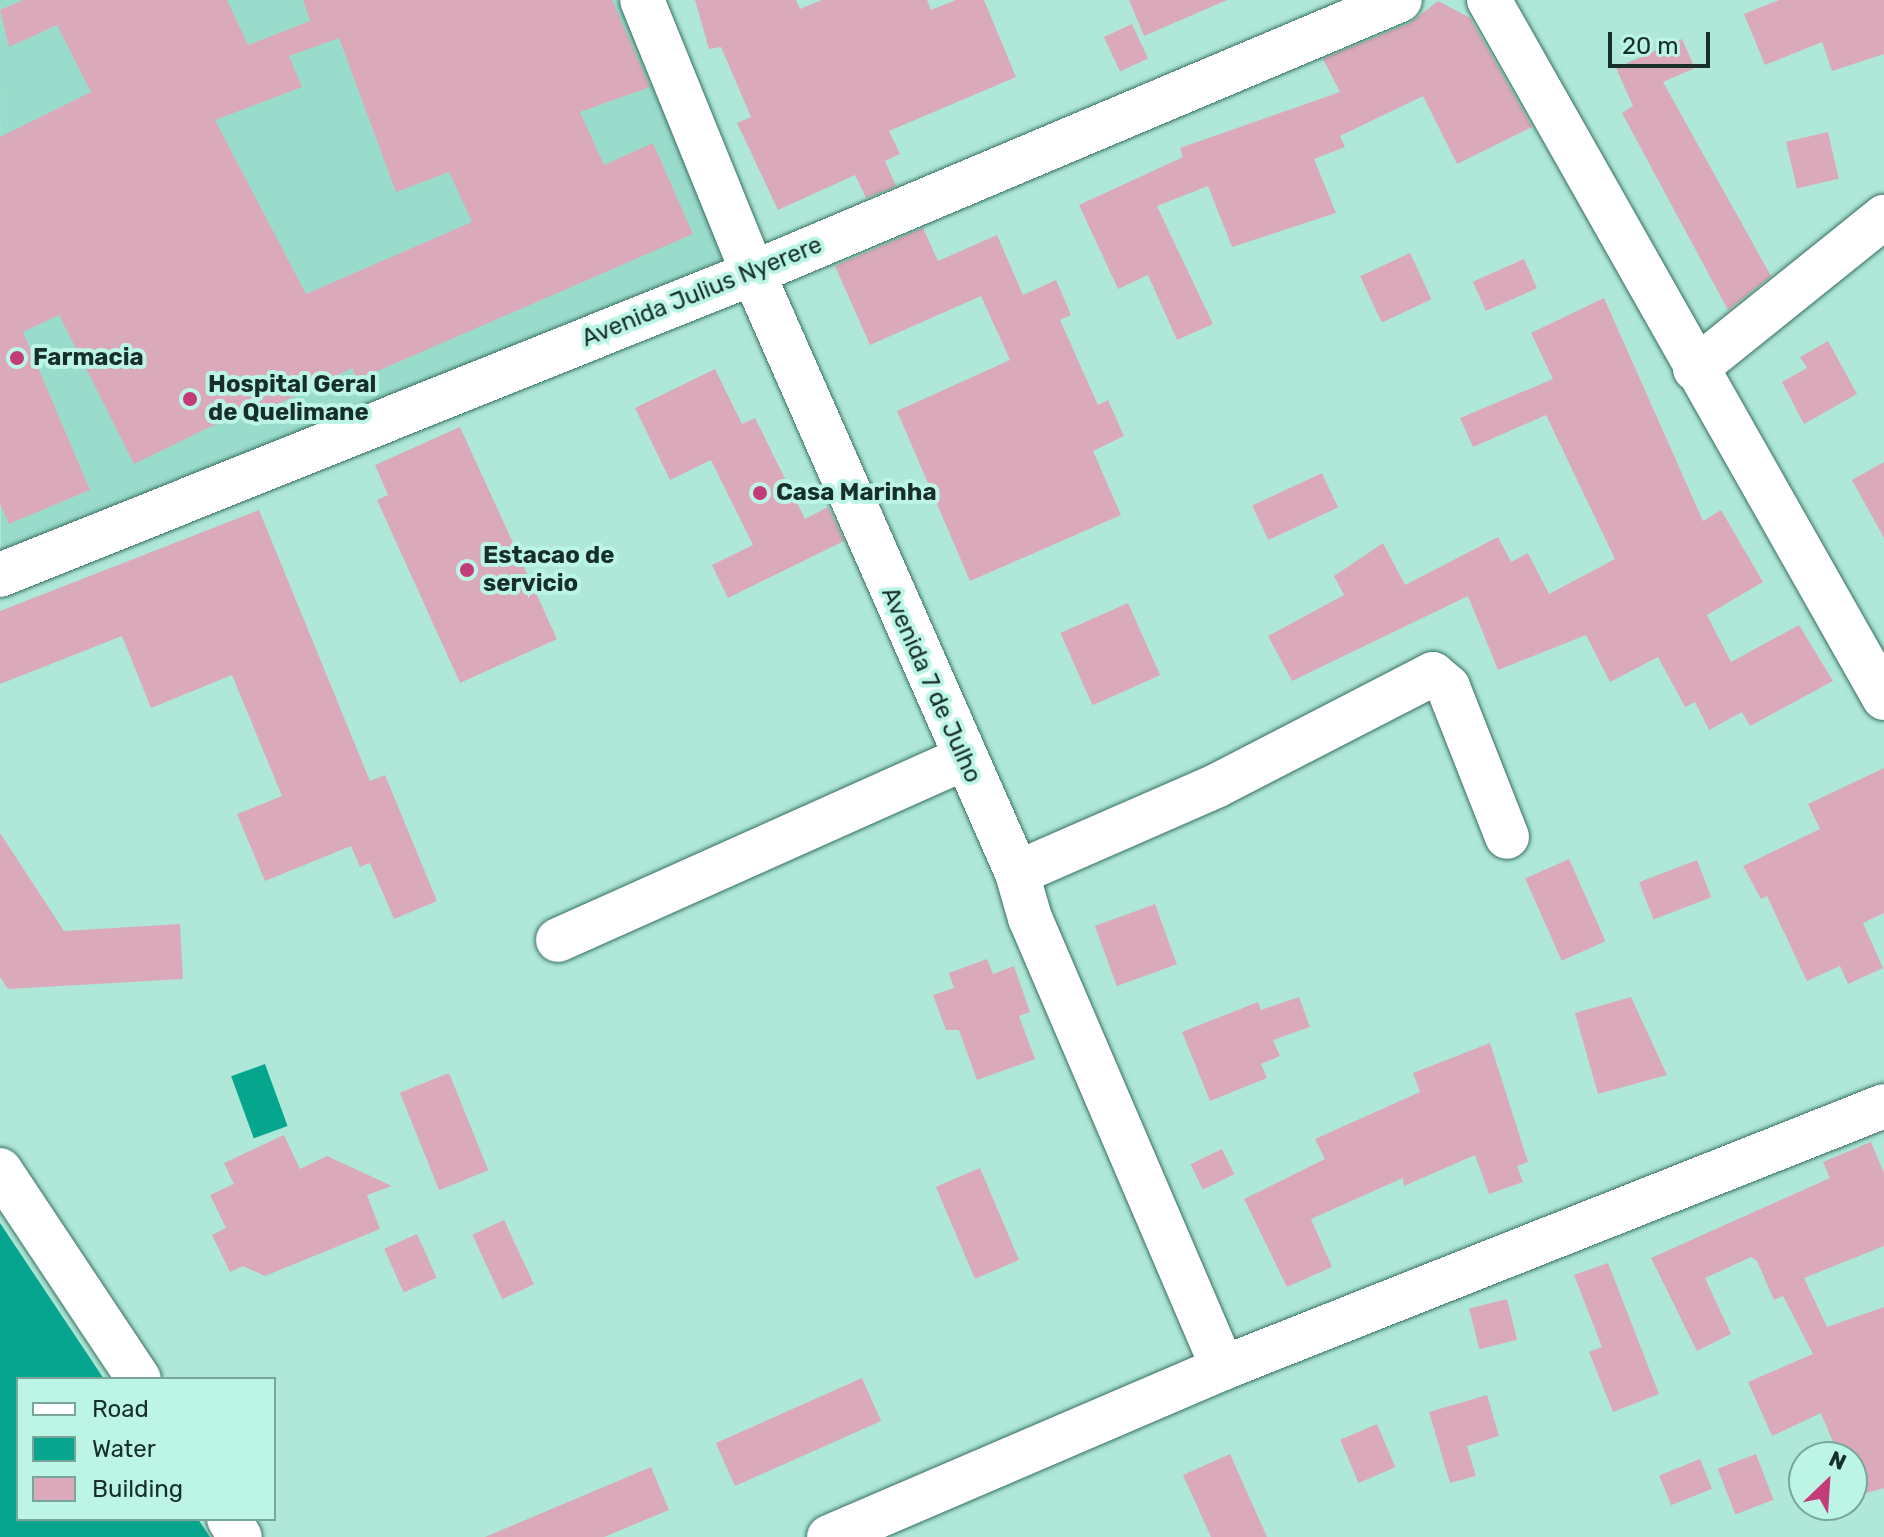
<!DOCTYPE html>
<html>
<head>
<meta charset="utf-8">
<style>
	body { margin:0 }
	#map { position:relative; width:1884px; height:1537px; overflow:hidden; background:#afe8d9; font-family:Rubik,sans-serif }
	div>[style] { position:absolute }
	.built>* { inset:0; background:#9adccc }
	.water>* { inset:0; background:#06a68e; transform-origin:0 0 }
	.building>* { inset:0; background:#dbaaba; transform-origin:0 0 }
	.roads { filter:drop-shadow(0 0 2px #386e62) drop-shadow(0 0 2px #386e62) }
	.minor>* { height:44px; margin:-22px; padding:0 22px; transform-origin:22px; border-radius:22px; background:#fff }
	.dots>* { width:22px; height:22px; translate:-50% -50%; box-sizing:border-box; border:4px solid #bcf5e6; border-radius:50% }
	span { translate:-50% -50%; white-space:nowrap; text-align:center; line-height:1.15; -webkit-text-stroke:8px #bcf5e6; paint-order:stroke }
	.street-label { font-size:24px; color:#172e29 }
	.poi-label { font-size:24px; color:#172e29; font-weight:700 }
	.left { translate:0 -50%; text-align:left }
	.legend { position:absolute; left:16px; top:1377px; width:260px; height:144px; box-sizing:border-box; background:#bcf5e6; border:2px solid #7aa59a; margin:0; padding:10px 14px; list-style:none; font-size:24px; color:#172e29 }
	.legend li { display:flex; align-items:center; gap:16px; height:40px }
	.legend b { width:40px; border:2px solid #7aa59a }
	.north { position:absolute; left:1788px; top:1441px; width:80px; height:80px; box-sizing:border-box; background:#bcf5e6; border:2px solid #7aa59a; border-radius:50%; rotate:25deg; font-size:22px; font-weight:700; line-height:32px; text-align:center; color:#172e29 }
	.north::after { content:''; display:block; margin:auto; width:28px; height:36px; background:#c33b78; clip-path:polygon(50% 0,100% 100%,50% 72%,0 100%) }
	.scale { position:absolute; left:1608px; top:32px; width:102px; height:36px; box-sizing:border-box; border:4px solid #172e29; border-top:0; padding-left:10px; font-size:24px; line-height:28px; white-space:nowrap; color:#172e29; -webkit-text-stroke:6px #bcf5e6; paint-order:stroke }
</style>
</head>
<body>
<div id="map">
	<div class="built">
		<div style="clip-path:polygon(0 0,637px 0,754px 247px,1px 553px)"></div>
	</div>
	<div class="water">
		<div style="left:265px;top:1064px;width:66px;height:36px;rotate:70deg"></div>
		<div style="clip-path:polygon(0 1223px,104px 1379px,18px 1379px,18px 1519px,198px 1519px,210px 1537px,0 1537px)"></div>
	</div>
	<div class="building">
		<div style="clip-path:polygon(evenodd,23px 0,227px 0,248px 45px,310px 21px,303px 0,612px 0,650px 87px,580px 112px,604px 165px,653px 143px,693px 234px,357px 380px,352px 368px,254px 416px,249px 408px,134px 464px,59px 315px,23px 332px,90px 490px,9px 524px,0 504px,0 137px,91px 92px,57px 25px,9px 47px,0 10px,23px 0,339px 38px,396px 192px,449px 172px,472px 222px,306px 294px,215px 120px,302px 87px,289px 56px,339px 38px)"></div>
		<div style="clip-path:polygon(695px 0,796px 0,800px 9px,822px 0,927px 0,931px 10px,956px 0,984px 0,1016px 77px,889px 131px,900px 154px,885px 161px,896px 186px,866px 198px,855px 175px,778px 210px,737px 123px,751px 117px,721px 47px,709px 49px)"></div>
		<div style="clip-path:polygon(1129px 0,1227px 0,1144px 36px)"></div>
		<div style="clip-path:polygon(1779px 0,1884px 0,1884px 54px,1832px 71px,1822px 42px,1765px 65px,1744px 14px)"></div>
		<div style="clip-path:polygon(1438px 1px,1470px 18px,1532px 127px,1457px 164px,1423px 96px,1340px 136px,1345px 147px,1314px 159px,1336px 213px,1232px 247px,1208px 186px,1157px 206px,1213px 324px,1177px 340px,1148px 275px,1118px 289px,1079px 205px,1183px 157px,1180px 148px,1340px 92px,1323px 59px,1410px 23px)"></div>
		<div style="left:1132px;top:24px;width:38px;height:31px;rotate:65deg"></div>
		<div style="clip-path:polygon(1682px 39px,1695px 68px,1663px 82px,1771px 276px,1728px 310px,1622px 113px,1633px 106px,1616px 68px)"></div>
		<div style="left:1828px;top:132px;width:48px;height:43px;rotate:77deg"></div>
		<div style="clip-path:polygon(923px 228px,938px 261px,997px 235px,1023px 295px,1056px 280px,1071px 315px,1060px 320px,1098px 405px,1108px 400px,1124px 436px,1093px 451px,1121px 515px,970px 581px,897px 411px,1010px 360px,981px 296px,870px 345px,835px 266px)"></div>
		<div style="left:1410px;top:253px;width:51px;height:55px;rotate:65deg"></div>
		<div style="left:1524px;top:259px;width:32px;height:56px;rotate:66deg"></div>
		<div style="clip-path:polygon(1604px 298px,1703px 521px,1721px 510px,1763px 582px,1707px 615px,1731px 662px,1799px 625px,1833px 681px,1750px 726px,1742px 712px,1709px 730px,1695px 702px,1685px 707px,1658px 657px,1610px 682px,1586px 635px,1498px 670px,1468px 596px,1292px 681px,1268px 636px,1344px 595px,1334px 576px,1383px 543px,1405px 585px,1498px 537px,1511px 562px,1528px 553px,1549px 594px,1615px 559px,1546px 415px,1473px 447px,1460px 418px,1553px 379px,1531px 333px)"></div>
		<div style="clip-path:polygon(1828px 341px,1857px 394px,1804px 424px,1782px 382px,1807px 368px,1800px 357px)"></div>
		<div style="clip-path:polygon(715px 369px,742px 424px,755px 418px,805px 519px,828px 507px,844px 541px,728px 598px,712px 565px,753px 545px,711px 460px,670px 480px,635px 408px)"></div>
		<div style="clip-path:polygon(460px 427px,557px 639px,460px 683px,377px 500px,388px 495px,375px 465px)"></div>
		<div style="clip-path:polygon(1884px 462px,1884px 538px,1852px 480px)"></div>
		<div style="left:1322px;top:473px;width:38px;height:77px;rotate:65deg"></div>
		<div style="clip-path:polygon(259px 510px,370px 781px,385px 775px,437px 901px,394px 919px,370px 863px,360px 867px,351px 846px,265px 881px,237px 814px,282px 796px,232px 675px,151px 708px,122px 636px,0 684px,0 611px)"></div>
		<div style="left:1128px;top:603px;width:79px;height:74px;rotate:66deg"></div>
		<div style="clip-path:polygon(1884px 768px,1884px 913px,1863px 923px,1883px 968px,1848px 984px,1840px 966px,1807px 981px,1767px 896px,1761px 899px,1743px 866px,1820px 829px,1808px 804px)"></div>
		<div style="clip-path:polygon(0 833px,64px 931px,180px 924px,183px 979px,8px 989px,0 977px)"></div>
		<div style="left:1569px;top:859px;width:90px;height:48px;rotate:66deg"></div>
		<div style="left:1697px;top:860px;width:40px;height:62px;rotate:69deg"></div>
		<div style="left:1155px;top:904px;width:64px;height:64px;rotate:70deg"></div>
		<div style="clip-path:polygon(987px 959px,993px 974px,1014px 966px,1030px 1012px,1019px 1016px,1035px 1059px,977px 1080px,959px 1030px,946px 1030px,933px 995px,954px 988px,949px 973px)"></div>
		<div style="clip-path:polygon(1299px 997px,1310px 1027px,1273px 1040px,1280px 1056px,1261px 1064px,1267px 1078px,1210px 1101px,1182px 1032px,1258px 1002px,1261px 1010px)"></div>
		<div style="clip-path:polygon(1631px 997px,1667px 1075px,1598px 1094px,1575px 1013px)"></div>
		<div style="clip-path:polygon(1490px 1043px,1528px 1162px,1517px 1166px,1523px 1182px,1489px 1194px,1475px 1155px,1404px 1186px,1403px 1178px,1311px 1219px,1332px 1267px,1287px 1287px,1244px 1199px,1325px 1159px,1315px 1139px,1420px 1092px,1413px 1073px)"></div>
		<div style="left:449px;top:1073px;width:105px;height:53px;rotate:68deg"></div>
		<div style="clip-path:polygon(284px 1135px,300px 1169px,327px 1156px,392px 1186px,367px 1195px,380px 1229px,265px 1276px,243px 1266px,230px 1272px,212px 1235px,226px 1228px,210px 1195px,234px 1184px,224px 1163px)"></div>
		<div style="clip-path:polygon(1871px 1142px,1884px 1173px,1884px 1246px,1804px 1278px,1827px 1327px,1884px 1307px,1884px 1488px,1852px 1497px,1852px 1457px,1839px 1457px,1821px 1413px,1772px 1436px,1748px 1382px,1813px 1354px,1783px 1296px,1774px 1300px,1757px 1261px,1751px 1257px,1705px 1278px,1731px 1334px,1697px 1351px,1651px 1258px,1830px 1178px,1823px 1162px)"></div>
		<div style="left:1222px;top:1149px;width:28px;height:35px;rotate:64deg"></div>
		<div style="left:980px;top:1168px;width:100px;height:48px;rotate:67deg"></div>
		<div style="left:504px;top:1220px;width:71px;height:35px;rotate:65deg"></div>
		<div style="left:417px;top:1234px;width:48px;height:36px;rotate:66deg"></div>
		<div style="clip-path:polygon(1608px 1263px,1659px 1394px,1613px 1412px,1589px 1352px,1602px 1347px,1574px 1275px)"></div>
		<div style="left:1507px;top:1299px;width:42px;height:39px;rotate:76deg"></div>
		<div style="left:862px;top:1378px;width:47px;height:160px;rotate:66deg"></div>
		<div style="clip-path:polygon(1487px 1395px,1499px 1436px,1467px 1446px,1476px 1476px,1450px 1483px,1429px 1412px)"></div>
		<div style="left:1377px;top:1424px;width:47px;height:40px;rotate:67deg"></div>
		<div style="clip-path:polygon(1230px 1454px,1267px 1537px,1211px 1537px,1183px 1475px)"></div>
		<div style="left:1756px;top:1454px;width:49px;height:41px;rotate:69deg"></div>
		<div style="left:1700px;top:1459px;width:32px;height:44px;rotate:68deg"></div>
		<div style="clip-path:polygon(651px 1467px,669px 1510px,604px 1537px,485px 1537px)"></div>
	</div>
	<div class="roads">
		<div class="minor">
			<div style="left:642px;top:0;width:295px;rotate:67.9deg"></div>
			<div style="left:753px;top:273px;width:656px;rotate:66.25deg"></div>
			<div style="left:1017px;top:873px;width:47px;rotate:73.9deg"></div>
			<div style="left:1030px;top:918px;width:490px;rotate:66.8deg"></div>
			<div style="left:1489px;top:0;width:802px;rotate:60.49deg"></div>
			<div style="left:1695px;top:369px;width:243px;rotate:-38.8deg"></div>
			<div style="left:0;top:575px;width:811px;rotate:-21.85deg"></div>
			<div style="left:753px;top:273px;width:702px;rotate:-22.88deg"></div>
			<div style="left:1017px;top:873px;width:217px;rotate:-23.6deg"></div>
			<div style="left:1216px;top:786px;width:244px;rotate:-27.3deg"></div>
			<div style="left:1433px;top:674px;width:20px;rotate:41deg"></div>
			<div style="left:1448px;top:687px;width:161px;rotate:68.5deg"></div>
			<div style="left:558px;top:940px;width:443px;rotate:-24.1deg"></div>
			<div style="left:0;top:1170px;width:251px;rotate:56.4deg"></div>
			<div style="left:229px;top:1519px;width:21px;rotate:59deg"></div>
			<div style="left:829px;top:1537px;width:429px;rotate:-23.2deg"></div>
			<div style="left:1223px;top:1368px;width:711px;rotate:-21.62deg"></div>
		</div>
	</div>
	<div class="dots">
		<div style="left:17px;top:358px;background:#c33b78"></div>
		<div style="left:190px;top:399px;background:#c33b78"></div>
		<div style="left:760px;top:493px;background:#c33b78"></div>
		<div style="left:467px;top:570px;background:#c33b78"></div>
	</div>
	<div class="street-label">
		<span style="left:702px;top:292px;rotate:-22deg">Avenida Julius Nyerere</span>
		<span style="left:931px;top:685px;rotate:66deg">Avenida 7 de Julho</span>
	</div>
	<div class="poi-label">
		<span class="left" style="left:33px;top:358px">Farmacia</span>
		<span class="left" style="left:208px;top:399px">Hospital Geral<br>de Quelimane</span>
		<span class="left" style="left:776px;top:493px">Casa Marinha</span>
		<span class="left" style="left:483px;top:570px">Estacao de<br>servicio</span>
	</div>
	<ul class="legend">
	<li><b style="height:10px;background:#fff"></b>Road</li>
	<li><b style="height:22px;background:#06a68e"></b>Water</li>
	<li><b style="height:22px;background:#dbaaba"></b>Building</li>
	</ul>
	<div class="north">N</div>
	<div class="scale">20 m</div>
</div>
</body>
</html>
